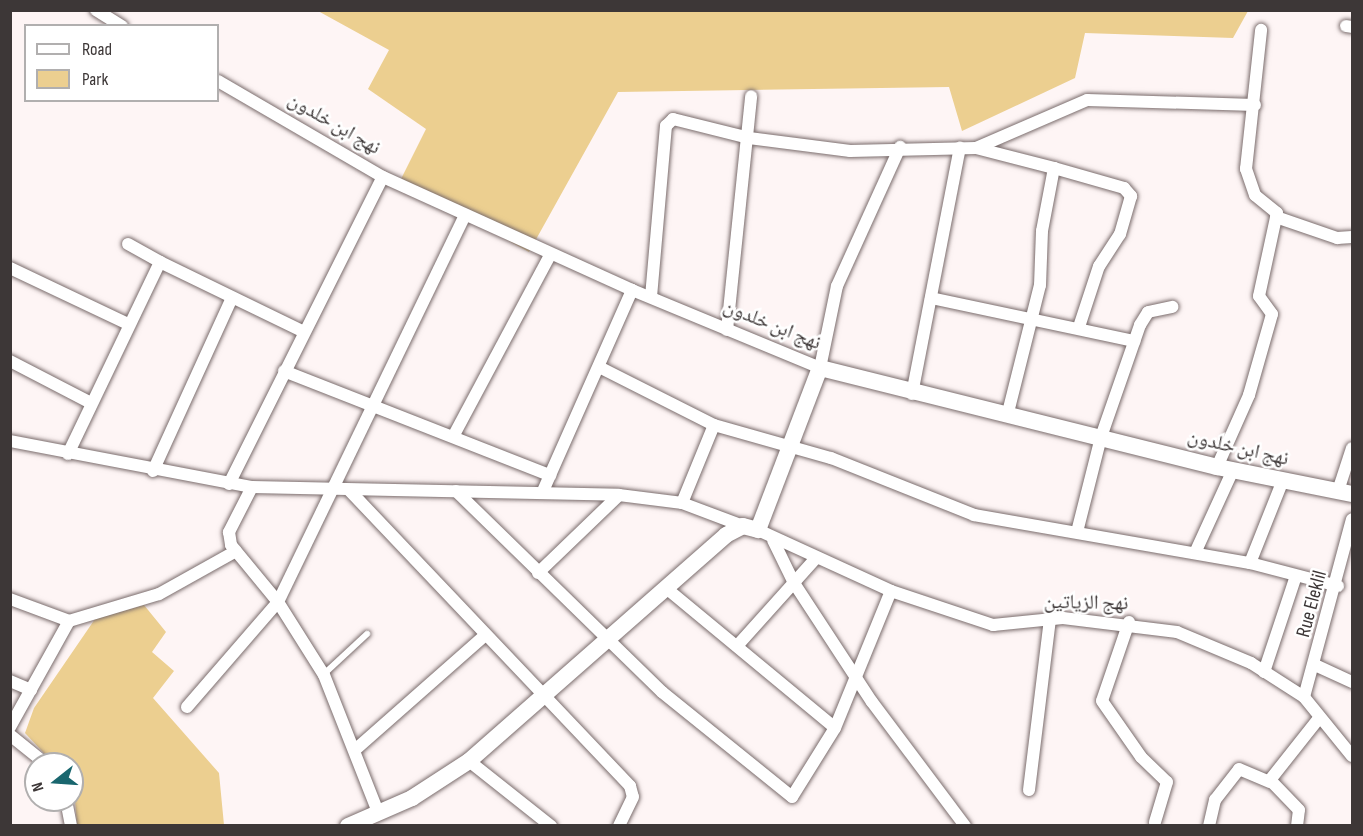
<!DOCTYPE html>
<html>
<head>
<meta charset="utf-8">
<style>
	body { margin:0 }
	#map { position:relative; width:1363px; height:836px; overflow:hidden; background:#fef5f5; font-family:"Sofia Sans Condensed","Noto Naskh Arabic",sans-serif }
	div>[style] { position:absolute }
	.green>* { inset:0; background:#eccf90 }
	.roads { filter:drop-shadow(0 0 2px #7a6c6c) drop-shadow(0 0 2px #7a6c6c) }
	.lane>* { height:6px; margin:-3px; padding:0 3px; transform-origin:3px; border-radius:3px; background:#fff }
	.street>* { height:12px; margin:-6px; padding:0 6px; transform-origin:6px; border-radius:6px; background:#fff }
	.secondary>* { height:16px; margin:-8px; padding:0 8px; transform-origin:8px; border-radius:8px; background:#fff }
	span { translate:-50% -50%; white-space:nowrap; text-align:center; line-height:1.15; -webkit-text-stroke:5px #fff; paint-order:stroke }
	.street-label { font-size:20px; color:#3d3737 }
	.frame { position:absolute; inset:0; border:12px solid #3d3737; pointer-events:none }
	.legend { position:absolute; left:24px; top:24px; width:195px; height:78px; box-sizing:border-box; background:#fff; border:2px solid #b1afaf; margin:0; padding:8px 10px; list-style:none; font-size:18px; color:#3d3737 }
	.legend li { display:flex; align-items:center; gap:12px; height:30px }
	.legend b { width:30px; border:2px solid #b1afaf }
	.north { position:absolute; left:24px; top:752px; width:60px; height:60px; box-sizing:border-box; background:#fff; border:2px solid #b1afaf; border-radius:50%; rotate:253deg; font-size:16px; font-weight:700; line-height:24px; text-align:center; color:#3d3737 }
	.north::after { content:''; display:block; margin:auto; width:21px; height:27px; background:#19666e; clip-path:polygon(50% 0,100% 100%,50% 72%,0 100%) }
</style>
</head>
<body>
<div id="map">
	<div class="green">
		<div style="clip-path:polygon(318px 11px,1248px 11px,1233px 38px,1085px 33px,1075px 78px,962px 131px,949px 87px,618px 92px,529px 252px,400px 181px,426px 129px,368px 89px,389px 50px)"></div>
		<div style="clip-path:polygon(144px 605px,166px 632px,152px 652px,174px 671px,153px 698px,219px 773px,224px 825px,77px 825px,72px 764px,54px 764px,25px 733px,34px 708px,95px 619px)"></div>
	</div>
	<div class="roads">
		<div class="lane">
			<div style="left:324px;top:674px;width:59px;rotate:-42.9deg"></div>
		</div>
		<div class="street">
			<div style="left:96px;top:10px;width:31px;rotate:32deg"></div>
			<div style="left:1346px;top:26px;width:6px;rotate:9deg"></div>
			<div style="left:218px;top:81px;width:191px;rotate:30.2deg"></div>
			<div style="left:383px;top:177px;width:273px;rotate:24.4deg"></div>
			<div style="left:632px;top:290px;width:204px;rotate:22.5deg"></div>
			<div style="left:820px;top:368px;width:84px;rotate:-78.3deg"></div>
			<div style="left:837px;top:286px;width:153px;rotate:-65.6deg"></div>
			<div style="left:976px;top:148px;width:81px;rotate:14.4deg"></div>
			<div style="left:1054px;top:168px;width:64px;rotate:100.8deg"></div>
			<div style="left:1042px;top:231px;width:54px;rotate:92.1deg"></div>
			<div style="left:1040px;top:285px;width:135px;rotate:104.1deg"></div>
			<div style="left:1054px;top:168px;width:73px;rotate:15.9deg"></div>
			<div style="left:1124px;top:188px;width:11px;rotate:49deg"></div>
			<div style="left:1131px;top:196px;width:40px;rotate:106deg"></div>
			<div style="left:1120px;top:234px;width:38px;rotate:123deg"></div>
			<div style="left:1099px;top:266px;width:64px;rotate:108.2deg"></div>
			<div style="left:1276px;top:217px;width:65px;rotate:19deg"></div>
			<div style="left:1337px;top:238px;width:15px;rotate:-4deg"></div>
			<div style="left:128px;top:244px;width:37px;rotate:29deg"></div>
			<div style="left:10px;top:268px;width:131px;rotate:25.4deg"></div>
			<div style="left:651px;top:297px;width:172px;rotate:-85deg"></div>
			<div style="left:666px;top:126px;width:10px;rotate:-45deg"></div>
			<div style="left:673px;top:119px;width:78px;rotate:14deg"></div>
			<div style="left:749px;top:138px;width:102px;rotate:7.3deg"></div>
			<div style="left:850px;top:151px;width:126px;rotate:-1.4deg"></div>
			<div style="left:976px;top:148px;width:121px;rotate:-23.4deg"></div>
			<div style="left:1087px;top:100px;width:168px;rotate:1.7deg"></div>
			<div style="left:931px;top:298px;width:208px;rotate:12deg"></div>
			<div style="left:727px;top:330px;width:235px;rotate:-84.1deg"></div>
			<div style="left:10px;top:361px;width:91px;rotate:27.4deg"></div>
			<div style="left:599px;top:367px;width:129px;rotate:26.8deg"></div>
			<div style="left:714px;top:425px;width:122px;rotate:15.8deg"></div>
			<div style="left:831px;top:458px;width:154px;rotate:21.7deg"></div>
			<div style="left:974px;top:515px;width:280px;rotate:9.9deg"></div>
			<div style="left:1250px;top:563px;width:91px;rotate:14.6deg"></div>
			<div style="left:284px;top:371px;width:286px;rotate:21.4deg"></div>
			<div style="left:912px;top:394px;width:251px;rotate:-79deg"></div>
			<div style="left:454px;top:435px;width:204px;rotate:-61.9deg"></div>
			<div style="left:10px;top:441px;width:246px;rotate:10.8deg"></div>
			<div style="left:252px;top:487px;width:367px;rotate:1.2deg"></div>
			<div style="left:619px;top:495px;width:64px;rotate:7.2deg"></div>
			<div style="left:682px;top:503px;width:65px;rotate:20.7deg"></div>
			<div style="left:68px;top:454px;width:213px;rotate:-64.4deg"></div>
			<div style="left:160px;top:262px;width:160px;rotate:25.9deg"></div>
			<div style="left:1217px;top:467px;width:79px;rotate:-66deg"></div>
			<div style="left:1249px;top:395px;width:84px;rotate:-74.1deg"></div>
			<div style="left:1272px;top:314px;width:22px;rotate:-126deg"></div>
			<div style="left:1259px;top:296px;width:85px;rotate:-77.8deg"></div>
			<div style="left:1277px;top:213px;width:28px;rotate:-141deg"></div>
			<div style="left:1255px;top:195px;width:28px;rotate:-109deg"></div>
			<div style="left:1246px;top:169px;width:140px;rotate:-83.8deg"></div>
			<div style="left:153px;top:471px;width:188px;rotate:-65.5deg"></div>
			<div style="left:229px;top:484px;width:343px;rotate:-63.4deg"></div>
			<div style="left:252px;top:487px;width:51px;rotate:117.1deg"></div>
			<div style="left:229px;top:532px;width:13px;rotate:81deg"></div>
			<div style="left:231px;top:545px;width:74px;rotate:50.5deg"></div>
			<div style="left:278px;top:602px;width:86px;rotate:57.8deg"></div>
			<div style="left:324px;top:675px;width:147px;rotate:68.5deg"></div>
			<div style="left:350px;top:491px;width:407px;rotate:46.5deg"></div>
			<div style="left:630px;top:786px;width:11px;rotate:75deg"></div>
			<div style="left:633px;top:797px;width:32px;rotate:116deg"></div>
			<div style="left:456px;top:491px;width:288px;rotate:44.3deg"></div>
			<div style="left:662px;top:692px;width:167px;rotate:38.9deg"></div>
			<div style="left:792px;top:797px;width:81px;rotate:-58.1deg"></div>
			<div style="left:835px;top:728px;width:148px;rotate:-67.8deg"></div>
			<div style="left:543px;top:491px;width:220px;rotate:-66.1deg"></div>
			<div style="left:1338px;top:491px;width:45px;rotate:-72deg"></div>
			<div style="left:682px;top:503px;width:84px;rotate:-67.7deg"></div>
			<div style="left:758px;top:530px;width:146px;rotate:24.6deg"></div>
			<div style="left:891px;top:591px;width:108px;rotate:18.4deg"></div>
			<div style="left:993px;top:625px;width:70px;rotate:-5.7deg"></div>
			<div style="left:1063px;top:618px;width:115px;rotate:7deg"></div>
			<div style="left:1177px;top:632px;width:80px;rotate:22.7deg"></div>
			<div style="left:1251px;top:663px;width:63px;rotate:32.7deg"></div>
			<div style="left:1304px;top:697px;width:76px;rotate:50.9deg"></div>
			<div style="left:1077px;top:532px;width:98px;rotate:-75.8deg"></div>
			<div style="left:1101px;top:437px;width:119px;rotate:-70.8deg"></div>
			<div style="left:1140px;top:325px;width:15px;rotate:-58deg"></div>
			<div style="left:1148px;top:312px;width:25px;rotate:-12deg"></div>
			<div style="left:773px;top:540px;width:48px;rotate:64deg"></div>
			<div style="left:794px;top:583px;width:142px;rotate:56.8deg"></div>
			<div style="left:872px;top:702px;width:155px;rotate:53.1deg"></div>
			<div style="left:1195px;top:553px;width:91px;rotate:-65.4deg"></div>
			<div style="left:1250px;top:563px;width:89px;rotate:-68.3deg"></div>
			<div style="left:538px;top:573px;width:112px;rotate:-43.9deg"></div>
			<div style="left:666px;top:588px;width:219px;rotate:39.6deg"></div>
			<div style="left:10px;top:599px;width:63px;rotate:20.4deg"></div>
			<div style="left:1129px;top:622px;width:83px;rotate:108.9deg"></div>
			<div style="left:1102px;top:701px;width:68px;rotate:55.1deg"></div>
			<div style="left:1141px;top:757px;width:36px;rotate:44deg"></div>
			<div style="left:1167px;top:782px;width:42px;rotate:106.7deg"></div>
			<div style="left:737px;top:646px;width:117px;rotate:-48.1deg"></div>
			<div style="left:1315px;top:665px;width:41px;rotate:24.7deg"></div>
			<div style="left:1264px;top:672px;width:101px;rotate:-71.6deg"></div>
			<div style="left:10px;top:681px;width:23px;rotate:23deg"></div>
			<div style="left:1304px;top:697px;width:184px;rotate:-74.9deg"></div>
			<div style="left:187px;top:707px;width:139px;rotate:-49.1deg"></div>
			<div style="left:278px;top:602px;width:429px;rotate:-64.2deg"></div>
			<div style="left:10px;top:727px;width:121px;rotate:-60.9deg"></div>
			<div style="left:69px;top:621px;width:94px;rotate:-16.7deg"></div>
			<div style="left:159px;top:594px;width:88px;rotate:-29.2deg"></div>
			<div style="left:10px;top:735px;width:46px;rotate:38.9deg"></div>
			<div style="left:356px;top:749px;width:169px;rotate:-41.4deg"></div>
			<div style="left:469px;top:761px;width:105px;rotate:38.4deg"></div>
			<div style="left:1029px;top:790px;width:171px;rotate:-83deg"></div>
			<div style="left:66px;top:800px;width:26px;rotate:79deg"></div>
			<div style="left:1209px;top:826px;width:27px;rotate:-77deg"></div>
			<div style="left:1215px;top:800px;width:39px;rotate:-52deg"></div>
			<div style="left:1239px;top:769px;width:34px;rotate:23deg"></div>
			<div style="left:1297px;top:826px;width:16px;rotate:-83deg"></div>
			<div style="left:1299px;top:810px;width:42px;rotate:-134deg"></div>
			<div style="left:1270px;top:780px;width:80px;rotate:-51.6deg"></div>
		</div>
		<div class="secondary">
			<div style="left:348px;top:826px;width:70px;rotate:-23.6deg"></div>
			<div style="left:412px;top:798px;width:68px;rotate:-33deg"></div>
			<div style="left:469px;top:761px;width:342px;rotate:-41.3deg"></div>
			<div style="left:726px;top:535px;width:19px;rotate:-28deg"></div>
			<div style="left:743px;top:526px;width:16px;rotate:15deg"></div>
			<div style="left:758px;top:530px;width:173px;rotate:-69.1deg"></div>
			<div style="left:820px;top:368px;width:409px;rotate:14deg"></div>
			<div style="left:1217px;top:467px;width:138px;rotate:11.3deg"></div>
		</div>
	</div>
	<div class="street-label">
		<span style="left:334px;top:124px;rotate:30deg">نهج ابن خلدون</span>
		<span style="left:772px;top:325px;rotate:22deg">نهج ابن خلدون</span>
		<span style="left:1238px;top:448px;rotate:13deg">نهج ابن خلدون</span>
		<span style="left:1086px;top:603px;rotate:1deg">نهج الزياتين</span>
		<span style="left:1312px;top:604px;rotate:-75deg">Rue Eleklil</span>
	</div>
	<div class="frame"></div>
	<ul class="legend">
	<li><b style="height:8px;background:#fff"></b>Road</li>
	<li><b style="height:16px;background:#eccf90"></b>Park</li>
	</ul>
	<div class="north">N</div>
</div>
</body>
</html>
